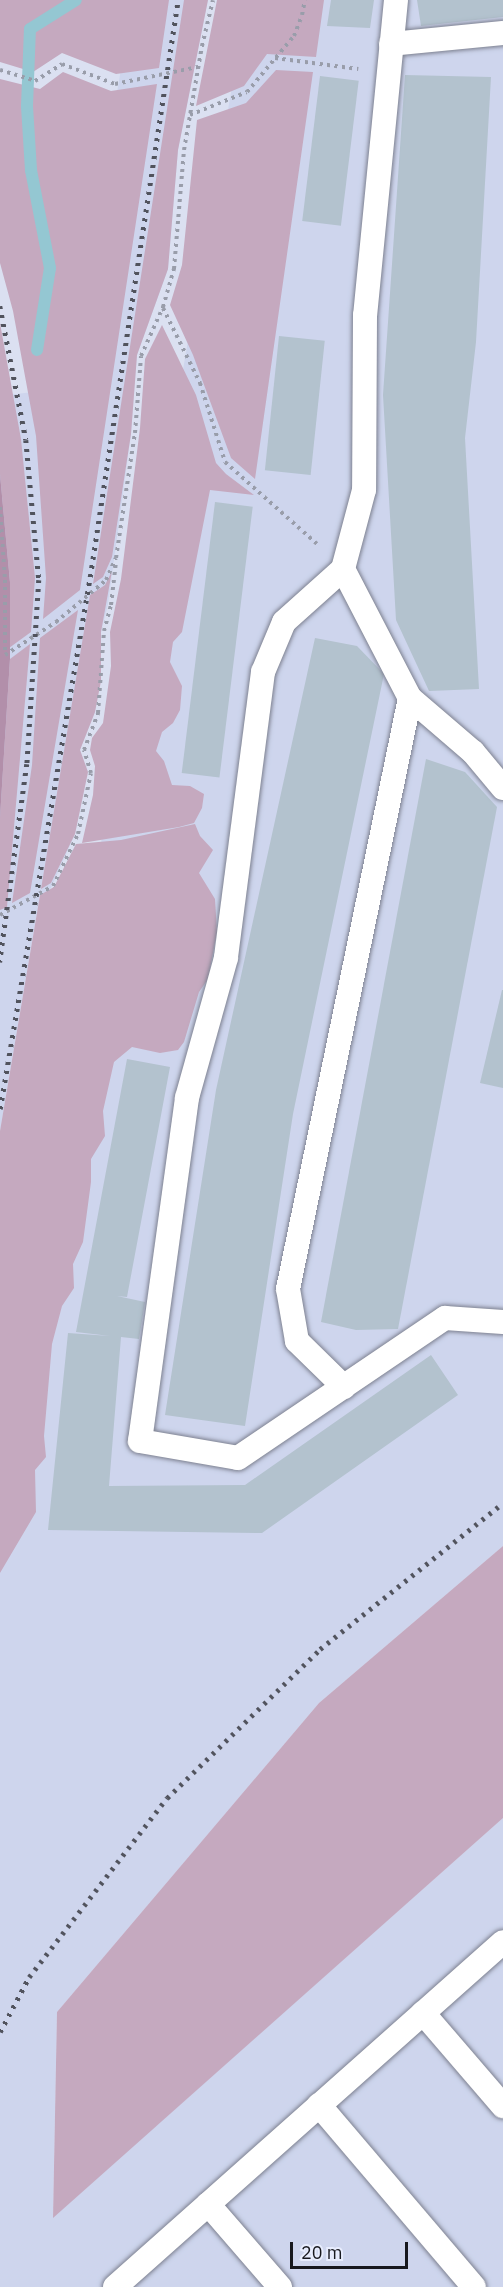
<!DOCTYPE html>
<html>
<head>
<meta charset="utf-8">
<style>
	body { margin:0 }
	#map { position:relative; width:503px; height:2287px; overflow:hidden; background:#dbe0f1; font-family:"IBM Plex Sans",sans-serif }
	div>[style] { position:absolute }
	.built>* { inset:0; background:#ced5ed }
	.green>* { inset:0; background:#c5a9bf }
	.forest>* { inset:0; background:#b28faa }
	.stream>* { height:12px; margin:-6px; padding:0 6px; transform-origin:6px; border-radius:6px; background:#94c7d2 }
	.building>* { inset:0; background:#b3c2ce; transform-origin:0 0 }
	.path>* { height:4px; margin-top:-2px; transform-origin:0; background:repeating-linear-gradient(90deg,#999daa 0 3px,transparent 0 7.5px) }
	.roads { filter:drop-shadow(0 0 2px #7d8190) drop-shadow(0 0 2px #7d8190) }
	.service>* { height:24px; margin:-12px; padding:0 12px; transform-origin:12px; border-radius:12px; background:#fff }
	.rail>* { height:4.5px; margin-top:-2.25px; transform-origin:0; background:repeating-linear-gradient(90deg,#51535d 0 3px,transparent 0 9px) }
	span { translate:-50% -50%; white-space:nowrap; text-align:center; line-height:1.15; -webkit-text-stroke:4.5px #e8edfe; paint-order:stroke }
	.scale { position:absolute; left:290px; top:2242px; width:118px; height:27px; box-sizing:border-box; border:3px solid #17181e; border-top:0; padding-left:8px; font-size:18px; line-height:21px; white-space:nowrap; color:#17181e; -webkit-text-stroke:4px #e8edfe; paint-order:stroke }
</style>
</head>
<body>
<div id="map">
	<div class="built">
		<div style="clip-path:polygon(133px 0,208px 0,178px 150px,168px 269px,137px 355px,131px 434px,108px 604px,101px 632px,100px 681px,95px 712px,80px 750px,88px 772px,75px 834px,50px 890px,40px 895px,0 1131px,0 818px,10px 659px,10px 582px,0 474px,0 396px,57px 389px,99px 196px)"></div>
		<div style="clip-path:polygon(247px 0,503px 0,503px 1546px,319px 1703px,57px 2012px,53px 2217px,503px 1818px,503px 2287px,0 2287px,0 1426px)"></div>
	</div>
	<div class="green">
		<div style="clip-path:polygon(0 0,169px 0,159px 68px,116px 74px,62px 53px,33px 72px,0 62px)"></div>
		<div style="clip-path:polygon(184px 0,208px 0,178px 150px,168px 269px,137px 355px,131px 434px,112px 557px,103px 577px,93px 584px)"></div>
		<div style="clip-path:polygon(217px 0,324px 0,316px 57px,267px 54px,244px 86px,196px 106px)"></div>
		<div style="clip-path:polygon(276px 70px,313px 72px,255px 479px,231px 458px,193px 355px,170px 305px,182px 265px,197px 120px,246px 103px)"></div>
		<div style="clip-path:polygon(63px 72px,111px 91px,157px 84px,80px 590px,43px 619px,46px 578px,36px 436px,13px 311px,0 263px,0 79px,40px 89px)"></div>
		<div style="clip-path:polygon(0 323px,21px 439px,35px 578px,31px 632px,9px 648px,10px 582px,0 474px)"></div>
		<div style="clip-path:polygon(162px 325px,196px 395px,216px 463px,226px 474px,254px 495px,210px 490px,182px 632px,173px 642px,170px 662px,182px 686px,180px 710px,173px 723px,162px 732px,156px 751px,164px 761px,172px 785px,190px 786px,204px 794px,202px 808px,194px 823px,179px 827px,82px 843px,93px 795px,95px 766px,90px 750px,92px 738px,103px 723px,111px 666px,110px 632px,121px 579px,140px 428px,145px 359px)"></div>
		<div style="clip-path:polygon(112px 571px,101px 632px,101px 681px,95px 712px,80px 750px,88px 772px,75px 834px,51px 883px,41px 889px,90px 595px,105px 585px)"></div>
		<div style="clip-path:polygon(78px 610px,30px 893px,12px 903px,32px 765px,40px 638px)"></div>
		<div style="clip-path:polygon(30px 644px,7px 907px,0 910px,0 818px,10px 659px)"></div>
		<div style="clip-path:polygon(195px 824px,200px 836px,213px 850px,199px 873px,215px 899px,217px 932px,208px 979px,199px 992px,184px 1042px,178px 1050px,160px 1053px,132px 1047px,114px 1062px,103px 1111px,105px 1136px,91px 1159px,91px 1182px,83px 1242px,73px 1264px,74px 1288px,62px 1306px,52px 1344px,44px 1436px,46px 1457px,35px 1470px,36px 1512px,0 1573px,0 1131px,40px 895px,54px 887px,76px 844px,121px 840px)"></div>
		<div style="clip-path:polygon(503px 1546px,503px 1818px,53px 2218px,57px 2012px,319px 1703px)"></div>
	</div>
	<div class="forest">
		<div style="clip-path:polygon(0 474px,10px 582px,10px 659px,0 818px)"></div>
	</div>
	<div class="stream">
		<div style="left:37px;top:350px;width:83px;rotate:-81deg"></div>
		<div style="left:50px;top:268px;width:100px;rotate:-101deg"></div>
		<div style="left:31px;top:170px;width:64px;rotate:-93.6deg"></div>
		<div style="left:27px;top:106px;width:77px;rotate:-87.8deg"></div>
		<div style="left:30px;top:29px;width:54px;rotate:-32.2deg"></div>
	</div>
	<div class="building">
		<div style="clip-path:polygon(331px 0,374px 0,370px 28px,327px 26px)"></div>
		<div style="clip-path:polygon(417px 0,503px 0,503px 17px,421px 26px)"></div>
		<div style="clip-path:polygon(405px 75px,491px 77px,476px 342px,465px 438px,479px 689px,429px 691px,396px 620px,383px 395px)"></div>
		<div style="left:320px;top:76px;width:39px;height:146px;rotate:7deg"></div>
		<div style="left:279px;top:336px;width:46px;height:135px;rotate:6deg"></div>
		<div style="left:215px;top:502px;width:38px;height:273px;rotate:7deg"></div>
		<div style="clip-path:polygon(315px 638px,357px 646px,384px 674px,293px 1114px,245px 1426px,165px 1415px,216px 1090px)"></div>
		<div style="clip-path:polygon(426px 759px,465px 772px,497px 807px,398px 1329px,356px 1330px,321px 1322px)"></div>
		<div style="clip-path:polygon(502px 990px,503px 990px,503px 1088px,480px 1083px)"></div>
		<div style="clip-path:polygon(127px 1059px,170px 1067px,127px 1297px,117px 1296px,145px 1302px,139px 1339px,121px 1337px,109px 1486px,245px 1485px,431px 1355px,458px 1395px,262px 1533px,48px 1530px,68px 1333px,110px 1336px,76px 1332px)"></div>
	</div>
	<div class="path">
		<div style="left:275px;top:58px;width:84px;rotate:7.5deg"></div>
		<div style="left:0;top:70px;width:37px;rotate:17deg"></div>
		<div style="left:35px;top:81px;width:32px;rotate:-32deg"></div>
		<div style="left:62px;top:64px;width:57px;rotate:20.7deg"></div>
		<div style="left:115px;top:84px;width:85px;rotate:-11.6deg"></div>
		<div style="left:190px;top:115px;width:61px;rotate:-22deg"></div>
		<div style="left:247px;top:92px;width:73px;rotate:-50deg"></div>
		<div style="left:294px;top:36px;width:22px;rotate:-69deg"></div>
		<div style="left:302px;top:15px;width:15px;rotate:-79deg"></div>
		<div style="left:163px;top:308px;width:84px;rotate:63.7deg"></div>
		<div style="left:200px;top:383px;width:83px;rotate:72.4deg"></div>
		<div style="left:225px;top:462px;width:123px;rotate:41.7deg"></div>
		<div style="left:0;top:507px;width:73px;rotate:86.1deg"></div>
		<div style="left:5px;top:580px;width:75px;rotate:90deg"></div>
		<div style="left:5px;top:655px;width:61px;rotate:-32.9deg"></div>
		<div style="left:56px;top:622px;width:65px;rotate:-40deg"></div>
		<div style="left:106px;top:580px;width:24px;rotate:-66deg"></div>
		<div style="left:116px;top:558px;width:126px;rotate:-81.4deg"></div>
		<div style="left:135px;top:433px;width:77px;rotate:-85.5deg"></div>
		<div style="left:141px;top:356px;width:54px;rotate:-65.8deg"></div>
		<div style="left:163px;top:307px;width:40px;rotate:-74deg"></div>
		<div style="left:174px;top:269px;width:119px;rotate:-85.2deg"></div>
		<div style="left:184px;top:150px;width:106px;rotate:-80.2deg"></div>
		<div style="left:202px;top:46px;width:47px;rotate:-76.6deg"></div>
		<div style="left:0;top:915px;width:60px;rotate:-28.7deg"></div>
		<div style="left:53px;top:886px;width:58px;rotate:-64.3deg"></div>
		<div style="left:78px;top:834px;width:62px;rotate:-78deg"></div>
		<div style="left:91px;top:773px;width:24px;rotate:-107deg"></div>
		<div style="left:84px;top:750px;width:40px;rotate:-69deg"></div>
		<div style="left:98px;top:713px;width:82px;rotate:-85.8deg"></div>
		<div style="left:104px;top:631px;width:27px;rotate:-75deg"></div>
		<div style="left:111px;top:605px;width:43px;rotate:-83.4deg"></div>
	</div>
	<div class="roads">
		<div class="service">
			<div style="left:396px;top:0;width:317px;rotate:95.6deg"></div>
			<div style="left:365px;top:315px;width:175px;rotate:90.3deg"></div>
			<div style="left:364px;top:490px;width:82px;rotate:104.9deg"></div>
			<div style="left:343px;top:569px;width:145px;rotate:62.6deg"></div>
			<div style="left:410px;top:698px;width:83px;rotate:40.6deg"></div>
			<div style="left:473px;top:752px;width:47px;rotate:50.2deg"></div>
			<div style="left:391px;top:44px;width:113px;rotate:-5.6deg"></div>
			<div style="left:343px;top:569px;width:79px;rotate:138.1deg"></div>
			<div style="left:284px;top:622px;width:54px;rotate:112.8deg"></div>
			<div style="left:263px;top:672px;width:288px;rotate:97.4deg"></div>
			<div style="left:226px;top:958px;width:145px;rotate:105.6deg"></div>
			<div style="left:187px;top:1098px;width:346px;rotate:97.8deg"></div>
			<div style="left:140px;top:1441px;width:99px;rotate:9.8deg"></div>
			<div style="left:238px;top:1458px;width:250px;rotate:-34.1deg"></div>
			<div style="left:445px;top:1318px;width:58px;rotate:3.9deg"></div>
			<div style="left:344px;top:1387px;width:66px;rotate:-135.6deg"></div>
			<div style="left:297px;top:1341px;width:53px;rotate:-99.8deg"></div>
			<div style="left:288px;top:1289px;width:603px;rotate:-78.34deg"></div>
			<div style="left:423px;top:2013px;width:123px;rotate:49.3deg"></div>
			<div style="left:319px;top:2105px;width:239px;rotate:49.6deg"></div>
			<div style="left:208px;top:2204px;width:110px;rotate:49.1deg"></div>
			<div style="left:115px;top:2287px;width:519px;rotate:-41.64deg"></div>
		</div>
	</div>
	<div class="rail">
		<div style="left:0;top:306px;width:136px;rotate:79deg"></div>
		<div style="left:26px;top:440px;width:141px;rotate:84.7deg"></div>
		<div style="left:39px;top:580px;width:184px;rotate:93.7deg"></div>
		<div style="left:27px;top:764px;width:200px;rotate:97.8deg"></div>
		<div style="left:0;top:1109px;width:540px;rotate:-80.4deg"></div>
		<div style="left:90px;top:577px;width:584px;rotate:-81.33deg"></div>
		<div style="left:0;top:2032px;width:62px;rotate:-62.2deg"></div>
		<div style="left:29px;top:1977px;width:226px;rotate:-52.4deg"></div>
		<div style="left:167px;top:1798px;width:214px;rotate:-44.2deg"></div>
		<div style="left:320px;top:1649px;width:234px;rotate:-38.6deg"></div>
	</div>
	<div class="scale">20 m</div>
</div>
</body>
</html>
